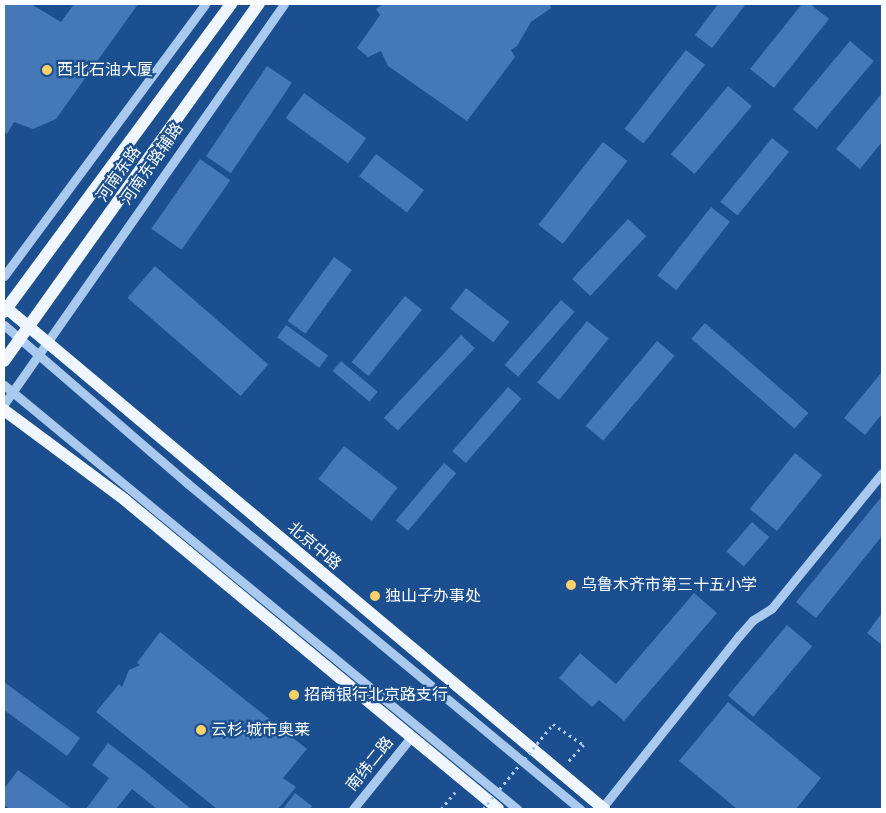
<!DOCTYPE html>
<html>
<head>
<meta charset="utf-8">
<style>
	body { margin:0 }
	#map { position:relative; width:886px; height:813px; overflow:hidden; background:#1b4f8f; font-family:Karla,"Noto Sans SC",sans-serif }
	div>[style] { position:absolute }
	.building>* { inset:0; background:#4478b7; transform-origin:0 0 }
	.path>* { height:2.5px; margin-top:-1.25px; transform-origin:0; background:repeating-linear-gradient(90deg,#a9c9ee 0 2.5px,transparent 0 6.5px) }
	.minor>* { height:9px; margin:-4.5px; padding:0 4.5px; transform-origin:4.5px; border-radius:4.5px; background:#a9c9ee }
	.major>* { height:12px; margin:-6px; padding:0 6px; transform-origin:6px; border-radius:6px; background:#f0f6ff }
	.path-bridge>* { height:2.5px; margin-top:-1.25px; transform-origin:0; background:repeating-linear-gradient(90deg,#a9c9ee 0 2.5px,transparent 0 6.5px) }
	.dots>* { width:14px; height:14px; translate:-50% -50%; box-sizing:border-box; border:2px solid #1b4f8f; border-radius:50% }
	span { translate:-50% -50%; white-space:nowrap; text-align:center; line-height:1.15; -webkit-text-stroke:4.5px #1b4f8f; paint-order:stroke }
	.poi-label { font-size:16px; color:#fff }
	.left { translate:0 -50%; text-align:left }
	.street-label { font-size:16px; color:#fff }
	.frame { position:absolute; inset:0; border:5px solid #fff; pointer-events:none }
</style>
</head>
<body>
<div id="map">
	<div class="building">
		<div style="clip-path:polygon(4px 4px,31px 4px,61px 22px,74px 4px,138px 4px,56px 119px,33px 129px,14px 122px,7px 134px,4px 132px)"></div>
		<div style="clip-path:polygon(383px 4px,550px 4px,551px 8px,531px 22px,517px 46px,511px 50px,515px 57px,467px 121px,388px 66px,381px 51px,368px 57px,357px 48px,380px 15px,376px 9px)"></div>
		<div style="clip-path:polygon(718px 4px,746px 4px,712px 48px,695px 35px)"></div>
		<div style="clip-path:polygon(802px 4px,810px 4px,829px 19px,774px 88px,750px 69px)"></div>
		<div style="left:850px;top:41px;width:31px;height:89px;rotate:40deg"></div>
		<div style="left:686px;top:50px;width:24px;height:100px;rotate:38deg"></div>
		<div style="left:267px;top:66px;width:30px;height:109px;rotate:34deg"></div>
		<div style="left:728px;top:86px;width:31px;height:89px;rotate:40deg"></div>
		<div style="left:304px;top:93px;width:77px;height:31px;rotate:36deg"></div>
		<div style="clip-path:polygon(882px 93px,882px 142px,860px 169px,836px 149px)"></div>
		<div style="left:772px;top:138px;width:22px;height:82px;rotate:39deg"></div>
		<div style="left:603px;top:142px;width:31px;height:105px;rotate:38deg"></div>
		<div style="left:376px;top:154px;width:60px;height:28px;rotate:37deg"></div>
		<div style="left:200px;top:159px;width:37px;height:85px;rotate:35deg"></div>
		<div style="left:711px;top:207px;width:24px;height:87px;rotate:38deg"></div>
		<div style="left:628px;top:219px;width:25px;height:82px;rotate:43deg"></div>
		<div style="left:334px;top:257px;width:22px;height:79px;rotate:36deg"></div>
		<div style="left:155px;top:266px;width:150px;height:42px;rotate:41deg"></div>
		<div style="left:466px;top:288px;width:55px;height:26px;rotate:38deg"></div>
		<div style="left:405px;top:296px;width:22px;height:85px;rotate:39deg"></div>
		<div style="left:561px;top:300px;width:18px;height:86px;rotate:41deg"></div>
		<div style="left:587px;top:321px;width:28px;height:79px;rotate:39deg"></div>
		<div style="left:705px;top:323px;width:137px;height:21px;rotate:41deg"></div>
		<div style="left:286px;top:325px;width:52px;height:15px;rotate:36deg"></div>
		<div style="left:461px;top:335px;width:19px;height:113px;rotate:43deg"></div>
		<div style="left:657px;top:341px;width:23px;height:111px;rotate:40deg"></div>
		<div style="left:341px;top:361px;width:48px;height:13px;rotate:40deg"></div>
		<div style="clip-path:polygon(882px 372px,882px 414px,865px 435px,844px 418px)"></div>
		<div style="left:508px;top:387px;width:18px;height:85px;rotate:41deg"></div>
		<div style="left:344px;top:446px;width:68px;height:42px;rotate:38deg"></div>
		<div style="left:795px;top:453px;width:35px;height:72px;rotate:39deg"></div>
		<div style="left:444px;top:463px;width:16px;height:75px;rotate:40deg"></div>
		<div style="clip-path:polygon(882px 496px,882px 536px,816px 618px,796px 602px)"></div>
		<div style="left:752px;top:522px;width:23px;height:39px;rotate:41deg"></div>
		<div style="clip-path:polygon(694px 593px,717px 613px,624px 721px,599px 700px,592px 707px,559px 678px,580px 653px,616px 684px)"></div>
		<div style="clip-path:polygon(882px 613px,882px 645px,867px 633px)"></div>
		<div style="left:787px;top:625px;width:33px;height:92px;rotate:40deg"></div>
		<div style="clip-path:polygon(160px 632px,307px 749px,283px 778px,296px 787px,278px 809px,217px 809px,96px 712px,119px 684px,122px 687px,129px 670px,140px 665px,137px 663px)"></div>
		<div style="clip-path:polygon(4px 682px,80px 738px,67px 756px,4px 710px)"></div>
		<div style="clip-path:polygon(728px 702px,821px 778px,796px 809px,737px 809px,679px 761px)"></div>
		<div style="clip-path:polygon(108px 743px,146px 772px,191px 809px,157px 809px,132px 789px,116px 809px,86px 809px,109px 778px,92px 765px)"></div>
		<div style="clip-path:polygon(18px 770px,72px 809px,10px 809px,4px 805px,4px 789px)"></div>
		<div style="clip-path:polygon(295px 793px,312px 806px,310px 809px,283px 809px)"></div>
	</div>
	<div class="path">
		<div style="left:553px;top:724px;width:37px;rotate:34deg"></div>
		<div style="left:584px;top:745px;width:23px;rotate:133deg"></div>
		<div style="left:441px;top:809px;width:25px;rotate:-50deg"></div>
	</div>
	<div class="minor">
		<div style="left:4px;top:276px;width:338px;rotate:-53.5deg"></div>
		<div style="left:4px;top:325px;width:242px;rotate:40.8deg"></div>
		<div style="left:187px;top:483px;width:511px;rotate:39.68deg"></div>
		<div style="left:4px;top:385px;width:666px;rotate:39.57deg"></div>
		<div style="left:4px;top:404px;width:488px;rotate:-55deg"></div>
		<div style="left:602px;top:808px;width:220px;rotate:-51.5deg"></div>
		<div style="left:739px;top:636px;width:21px;rotate:-49deg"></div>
		<div style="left:753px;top:620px;width:22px;rotate:-32deg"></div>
		<div style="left:772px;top:608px;width:174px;rotate:-50.8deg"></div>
		<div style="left:353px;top:809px;width:92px;rotate:-51.1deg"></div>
	</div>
	<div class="major">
		<div style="left:4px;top:306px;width:783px;rotate:39.97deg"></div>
		<div style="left:4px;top:312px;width:383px;rotate:-53.6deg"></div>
		<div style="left:4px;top:361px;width:439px;rotate:-54.5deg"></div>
		<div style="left:4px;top:410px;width:151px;rotate:36.6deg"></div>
		<div style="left:125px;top:500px;width:484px;rotate:39.6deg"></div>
	</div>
	<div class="path-bridge">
		<div style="left:483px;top:809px;width:110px;rotate:-50.5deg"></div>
	</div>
	<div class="dots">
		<div style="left:47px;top:70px;background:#ffd166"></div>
		<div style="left:571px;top:585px;background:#ffd166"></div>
		<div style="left:375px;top:596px;background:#ffd166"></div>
		<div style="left:294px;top:695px;background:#ffd166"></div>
		<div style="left:201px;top:730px;background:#ffd166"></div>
	</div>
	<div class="poi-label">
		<span class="left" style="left:57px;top:70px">西北石油大厦</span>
		<span class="left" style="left:581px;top:585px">乌鲁木齐市第三十五小学</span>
		<span class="left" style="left:385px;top:596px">独山子办事处</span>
		<span class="left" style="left:304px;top:695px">招商银行北京路支行</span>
		<span class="left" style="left:211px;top:730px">云杉·城市奥莱</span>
	</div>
	<div class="street-label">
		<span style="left:152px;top:164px;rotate:-55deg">河南东路辅路</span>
		<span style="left:119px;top:174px;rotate:-55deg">河南东路</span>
		<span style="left:314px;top:546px;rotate:40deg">北京中路</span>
		<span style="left:370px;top:764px;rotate:-51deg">南纬二路</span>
	</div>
	<div class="frame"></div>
</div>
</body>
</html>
